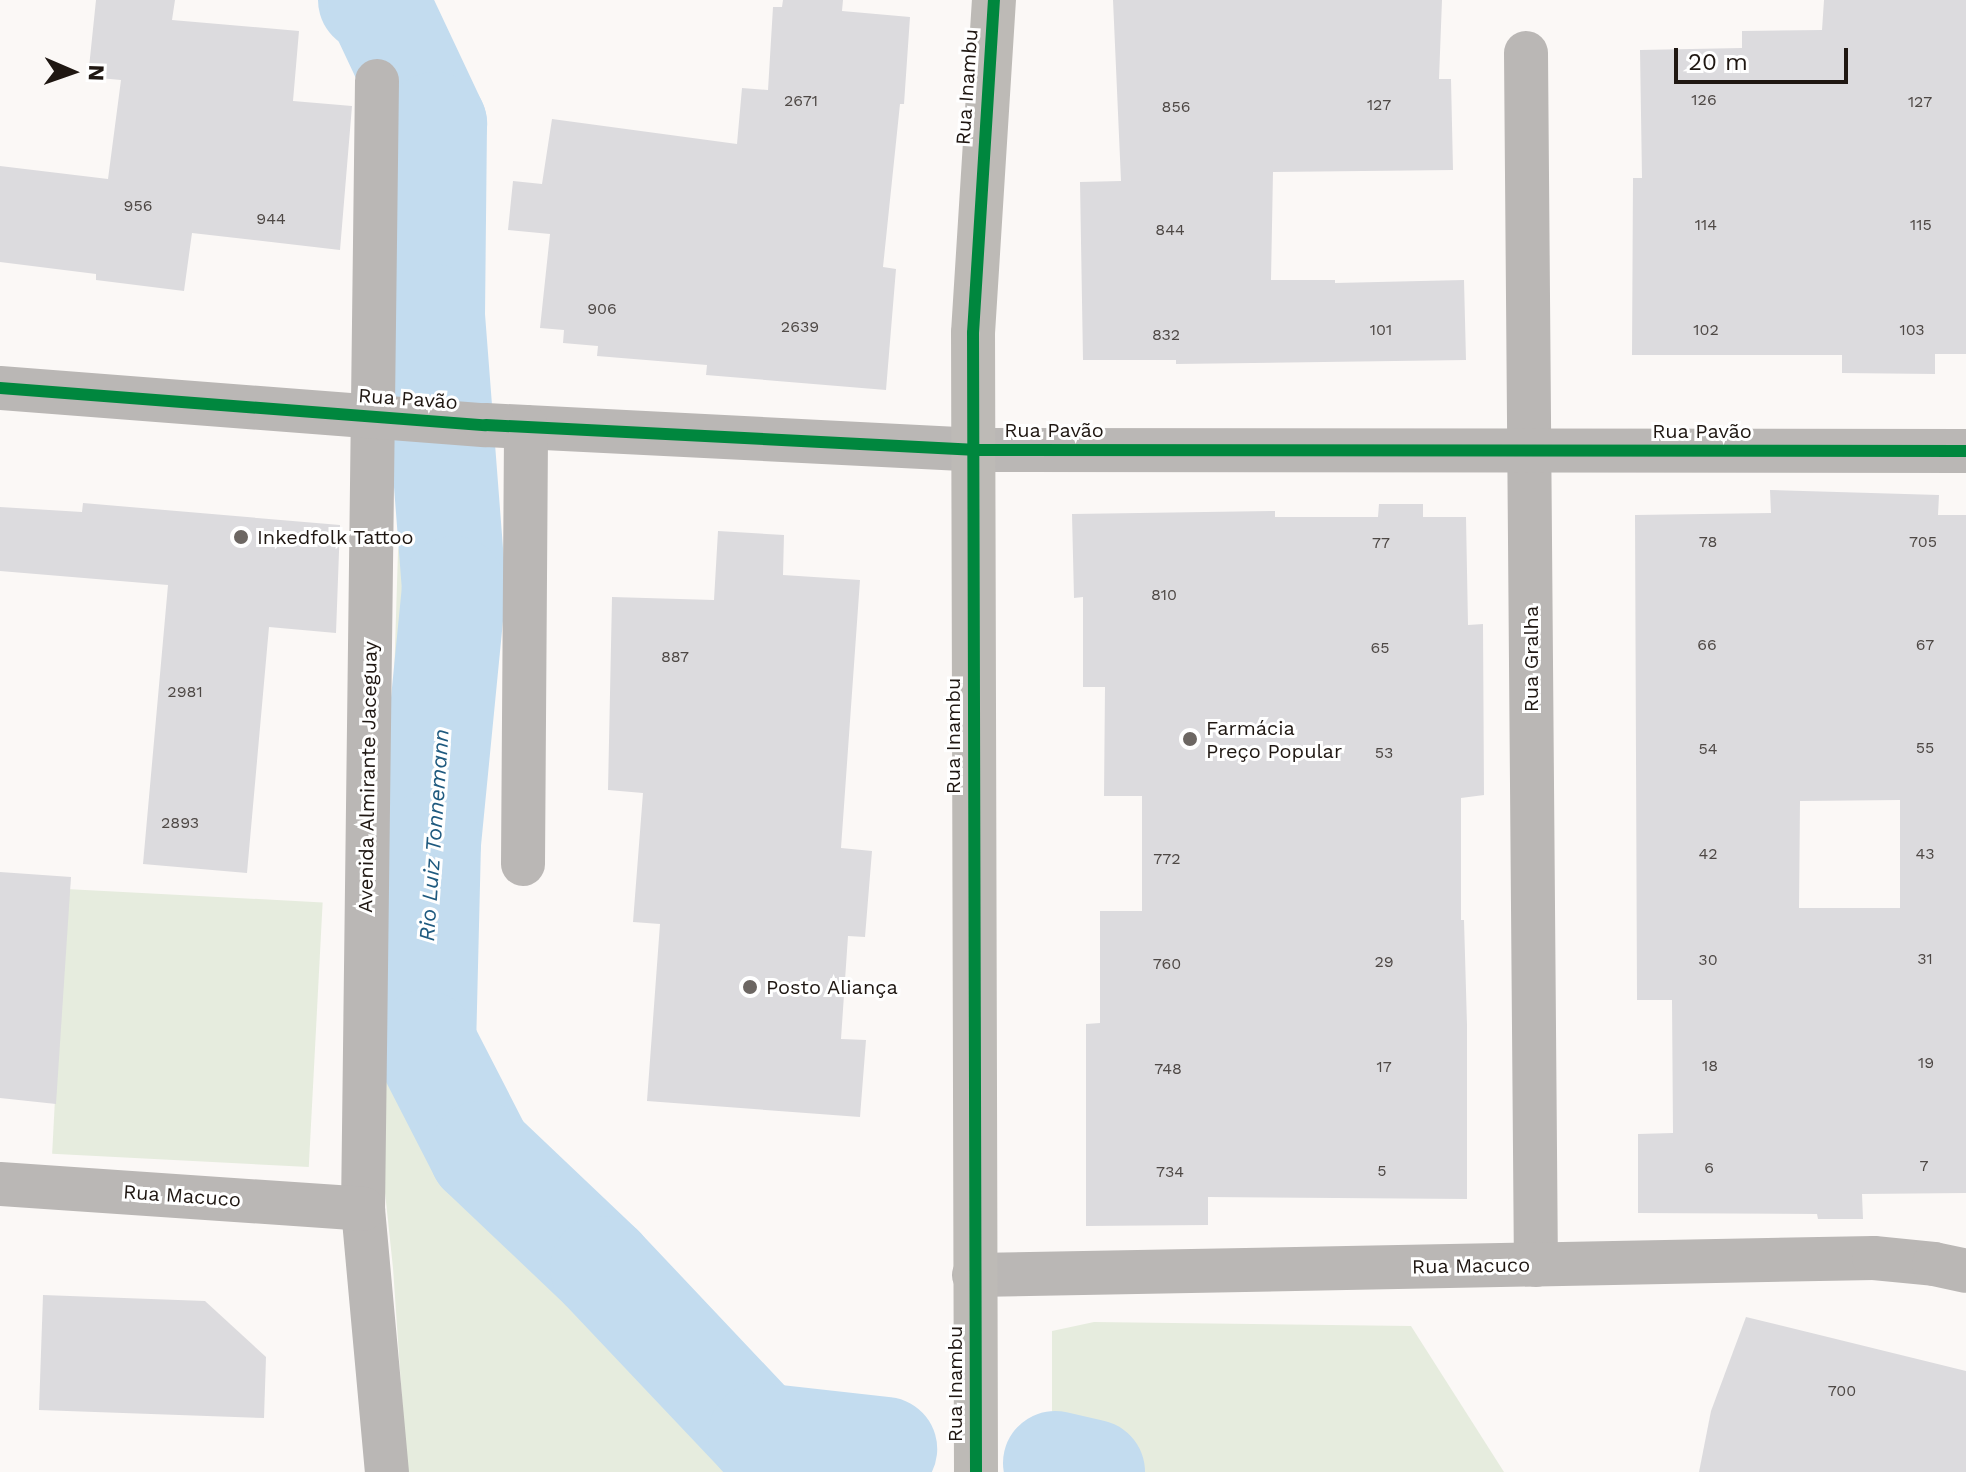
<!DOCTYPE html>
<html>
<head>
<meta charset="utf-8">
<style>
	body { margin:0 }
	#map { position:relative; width:1966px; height:1472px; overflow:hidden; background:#fbf8f6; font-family:"Work Sans",sans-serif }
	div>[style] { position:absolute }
	.green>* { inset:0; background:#e6ecde; transform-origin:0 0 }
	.river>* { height:104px; margin:-52px; padding:0 52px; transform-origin:52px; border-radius:52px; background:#c3dcef }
	.building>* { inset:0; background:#dcdbde }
	.minor>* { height:44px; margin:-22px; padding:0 22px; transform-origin:22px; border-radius:22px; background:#bab7b5 }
	.major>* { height:44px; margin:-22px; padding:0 22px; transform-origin:22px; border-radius:22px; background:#bdbab6 }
	.cycleway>* { height:12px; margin:-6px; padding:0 6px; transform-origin:6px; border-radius:6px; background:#00873e }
	.dots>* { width:22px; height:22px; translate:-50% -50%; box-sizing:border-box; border:4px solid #fff; border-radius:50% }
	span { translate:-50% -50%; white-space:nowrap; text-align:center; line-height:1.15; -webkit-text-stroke:6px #fff; paint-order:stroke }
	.number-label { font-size:16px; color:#4e4845 }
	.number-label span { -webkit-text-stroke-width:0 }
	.street-label { font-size:20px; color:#1f1712 }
	.poi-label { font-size:20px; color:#1f1712 }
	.left { translate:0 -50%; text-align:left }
	.water-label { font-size:22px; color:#1f5a7f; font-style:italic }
	.north { position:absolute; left:32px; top:32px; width:80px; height:80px; -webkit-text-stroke:6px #fff; paint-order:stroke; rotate:92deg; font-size:22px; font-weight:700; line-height:32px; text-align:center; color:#1f1712 }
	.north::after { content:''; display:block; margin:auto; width:28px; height:36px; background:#1f1712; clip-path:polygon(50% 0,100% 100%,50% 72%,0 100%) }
	.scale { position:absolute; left:1674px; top:48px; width:174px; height:36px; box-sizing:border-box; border:4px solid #1f1712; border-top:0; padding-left:10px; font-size:24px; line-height:28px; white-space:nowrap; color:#1f1712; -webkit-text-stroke:6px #fff; paint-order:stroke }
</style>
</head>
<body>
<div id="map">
	<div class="green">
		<div style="clip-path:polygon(433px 466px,467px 475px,469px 547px,457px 877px,446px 942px,441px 1017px,469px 1104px,543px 1175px,576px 1215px,628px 1246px,656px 1254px,724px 1326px,743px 1367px,807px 1400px,851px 1408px,902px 1426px,921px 1472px,407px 1472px,393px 1268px,372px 1070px,394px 680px,398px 551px,409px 494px)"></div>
		<div style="left:66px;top:889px;width:257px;height:265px;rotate:3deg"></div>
		<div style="clip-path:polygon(1094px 1322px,1411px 1326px,1504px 1472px,1052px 1472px,1052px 1331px)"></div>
	</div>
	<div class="river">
		<div style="left:370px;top:0;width:10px;rotate:29deg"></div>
		<div style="left:379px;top:5px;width:132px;rotate:64.8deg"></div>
		<div style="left:435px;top:124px;width:192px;rotate:90.6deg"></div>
		<div style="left:433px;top:316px;width:273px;rotate:85.6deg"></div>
		<div style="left:454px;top:588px;width:256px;rotate:95.6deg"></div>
		<div style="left:429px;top:843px;width:199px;rotate:91.4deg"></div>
		<div style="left:424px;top:1042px;width:125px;rotate:62.8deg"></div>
		<div style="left:481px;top:1153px;width:167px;rotate:43.5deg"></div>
		<div style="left:602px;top:1268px;width:230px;rotate:46.6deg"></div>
		<div style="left:760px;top:1435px;width:126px;rotate:6.4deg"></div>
		<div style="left:1055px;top:1463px;width:39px;rotate:13deg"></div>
	</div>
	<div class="building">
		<div style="clip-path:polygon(96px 0,175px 0,172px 20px,299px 31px,293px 101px,352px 106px,340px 250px,192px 233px,184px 291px,96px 280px,96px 274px,0 262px,0 166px,108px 179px,121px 80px,88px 77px)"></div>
		<div style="clip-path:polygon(783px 0,843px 0,842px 11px,910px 17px,904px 104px,900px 104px,883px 267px,896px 269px,886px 390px,706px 375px,707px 365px,597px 356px,598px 346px,563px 343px,564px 330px,540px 328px,550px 234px,508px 230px,513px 181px,542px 184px,552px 119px,737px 144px,742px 88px,768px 90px,773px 7px,782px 7px)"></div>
		<div style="clip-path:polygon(1113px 0,1442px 0,1439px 79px,1451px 79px,1453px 170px,1273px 172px,1271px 280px,1335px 280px,1335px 283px,1464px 280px,1466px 360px,1176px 364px,1176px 360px,1083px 360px,1080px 182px,1121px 181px)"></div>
		<div style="clip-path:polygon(1824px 0,1966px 0,1966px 354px,1935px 354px,1935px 374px,1842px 373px,1842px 355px,1632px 355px,1633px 178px,1642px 178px,1640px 50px,1742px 48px,1742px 31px,1822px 30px)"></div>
		<div style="clip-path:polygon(evenodd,1770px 490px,1939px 495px,1938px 515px,1966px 515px,1966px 1193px,1862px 1194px,1863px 1219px,1818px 1219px,1817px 1214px,1638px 1213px,1638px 1134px,1673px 1133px,1672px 1000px,1637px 1000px,1635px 515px,1771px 513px,1770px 490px,1900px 800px,1900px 908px,1799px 908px,1800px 801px,1900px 800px)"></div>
		<div style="clip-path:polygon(83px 503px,340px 525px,336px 633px,269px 627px,247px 873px,143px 864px,168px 585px,0 571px,0 507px,82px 512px)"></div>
		<div style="clip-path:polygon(1379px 504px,1423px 504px,1423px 517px,1466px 517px,1468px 625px,1483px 624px,1484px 795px,1461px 798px,1461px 920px,1464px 920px,1467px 1025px,1467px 1199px,1208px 1197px,1208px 1225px,1086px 1226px,1086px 1024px,1100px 1023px,1100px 911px,1142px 911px,1142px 796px,1104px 796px,1105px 687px,1083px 687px,1083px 597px,1074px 598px,1072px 514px,1275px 511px,1275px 517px,1378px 517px)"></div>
		<div style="clip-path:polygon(718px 531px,784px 535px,783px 575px,860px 580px,841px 848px,872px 851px,865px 937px,848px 936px,841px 1039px,866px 1040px,860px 1117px,647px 1101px,660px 924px,633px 922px,643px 793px,608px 790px,612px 597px,714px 600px)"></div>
		<div style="clip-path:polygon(0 872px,71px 877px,56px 1104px,0 1098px)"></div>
		<div style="clip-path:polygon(43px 1295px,205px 1301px,266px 1357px,264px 1418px,39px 1410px)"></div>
		<div style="clip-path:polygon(1746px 1317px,1966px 1371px,1966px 1472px,1699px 1472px,1711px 1411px)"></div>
	</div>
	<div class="minor">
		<div style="left:1526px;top:53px;width:1212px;rotate:89.53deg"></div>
		<div style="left:377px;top:81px;width:1128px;rotate:90.71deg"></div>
		<div style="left:363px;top:1209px;width:264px;rotate:84.8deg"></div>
		<div style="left:0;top:388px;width:487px;rotate:4.4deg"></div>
		<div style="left:486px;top:425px;width:487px;rotate:2.9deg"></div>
		<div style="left:972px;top:450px;width:994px;rotate:0.06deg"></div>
		<div style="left:523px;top:864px;width:437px;rotate:-89.6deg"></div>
		<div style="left:0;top:1184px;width:364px;rotate:3.9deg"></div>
		<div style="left:974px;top:1275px;width:900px;rotate:-1.08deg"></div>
		<div style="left:1874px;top:1258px;width:60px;rotate:5.7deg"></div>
		<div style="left:1934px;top:1264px;width:33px;rotate:12deg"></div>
	</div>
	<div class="major">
		<div style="left:976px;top:1472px;width:1139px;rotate:-90.15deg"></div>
		<div style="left:973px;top:333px;width:334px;rotate:-86.4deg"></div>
	</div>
	<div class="cycleway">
		<div style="left:0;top:388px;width:487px;rotate:4.4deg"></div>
		<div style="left:486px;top:425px;width:487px;rotate:2.9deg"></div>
		<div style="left:972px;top:450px;width:994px;rotate:0.06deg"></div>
		<div style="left:976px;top:1472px;width:1139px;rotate:-90.15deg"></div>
		<div style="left:973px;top:333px;width:334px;rotate:-86.4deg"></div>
	</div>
	<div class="dots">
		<div style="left:241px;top:537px;background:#6c6662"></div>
		<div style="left:1190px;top:739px;background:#6c6662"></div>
		<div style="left:750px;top:987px;background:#6c6662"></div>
	</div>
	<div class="number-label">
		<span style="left:1704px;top:100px">126</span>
		<span style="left:801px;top:101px">2671</span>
		<span style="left:1920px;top:102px">127</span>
		<span style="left:1379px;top:105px">127</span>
		<span style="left:1176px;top:107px">856</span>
		<span style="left:138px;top:206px">956</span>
		<span style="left:271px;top:219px">944</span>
		<span style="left:1706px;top:225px">114</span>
		<span style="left:1921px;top:225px">115</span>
		<span style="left:1170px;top:230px">844</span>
		<span style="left:602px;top:309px">906</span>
		<span style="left:800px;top:327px">2639</span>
		<span style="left:1381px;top:330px">101</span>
		<span style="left:1706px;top:330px">102</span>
		<span style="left:1912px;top:330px">103</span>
		<span style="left:1166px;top:335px">832</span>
		<span style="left:1708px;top:542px">78</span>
		<span style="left:1923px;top:542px">705</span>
		<span style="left:1381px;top:543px">77</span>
		<span style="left:1164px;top:595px">810</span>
		<span style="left:1707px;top:645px">66</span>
		<span style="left:1925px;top:645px">67</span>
		<span style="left:1380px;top:648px">65</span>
		<span style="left:675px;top:657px">887</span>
		<span style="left:185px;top:692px">2981</span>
		<span style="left:1925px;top:748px">55</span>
		<span style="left:1708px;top:749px">54</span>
		<span style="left:1384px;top:753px">53</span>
		<span style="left:180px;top:823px">2893</span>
		<span style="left:1708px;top:854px">42</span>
		<span style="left:1925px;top:854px">43</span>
		<span style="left:1167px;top:859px">772</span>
		<span style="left:1925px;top:959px">31</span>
		<span style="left:1708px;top:960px">30</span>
		<span style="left:1384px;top:962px">29</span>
		<span style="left:1167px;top:964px">760</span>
		<span style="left:1926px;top:1063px">19</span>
		<span style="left:1710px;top:1066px">18</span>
		<span style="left:1384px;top:1067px">17</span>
		<span style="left:1168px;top:1069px">748</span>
		<span style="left:1924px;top:1166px">7</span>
		<span style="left:1709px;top:1168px">6</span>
		<span style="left:1382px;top:1171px">5</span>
		<span style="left:1170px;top:1172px">734</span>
		<span style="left:1842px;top:1391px">700</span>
	</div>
	<div class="street-label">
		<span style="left:967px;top:87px;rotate:-86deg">Rua Inambu</span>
		<span style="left:408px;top:399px;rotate:4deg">Rua Pavão</span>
		<span style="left:1054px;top:430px">Rua Pavão</span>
		<span style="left:1702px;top:431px">Rua Pavão</span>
		<span style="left:1531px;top:659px;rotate:-90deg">Rua Gralha</span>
		<span style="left:953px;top:736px;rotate:-90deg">Rua Inambu</span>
		<span style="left:368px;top:777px;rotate:-89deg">Avenida Almirante Jaceguay</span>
		<span style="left:182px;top:1196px;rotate:4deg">Rua Macuco</span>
		<span style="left:1471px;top:1266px;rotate:-1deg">Rua Macuco</span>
		<span style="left:955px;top:1384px;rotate:-90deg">Rua Inambu</span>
	</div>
	<div class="poi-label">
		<span class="left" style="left:257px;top:537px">Inkedfolk Tattoo</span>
		<span class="left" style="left:1206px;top:740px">Farmácia<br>Preço Popular</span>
		<span class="left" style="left:766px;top:987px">Posto Aliança</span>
	</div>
	<div class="water-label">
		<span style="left:434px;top:835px;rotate:-86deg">Rio Luiz Tonnemann</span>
	</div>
	<div class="north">N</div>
	<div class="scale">20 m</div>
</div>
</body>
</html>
